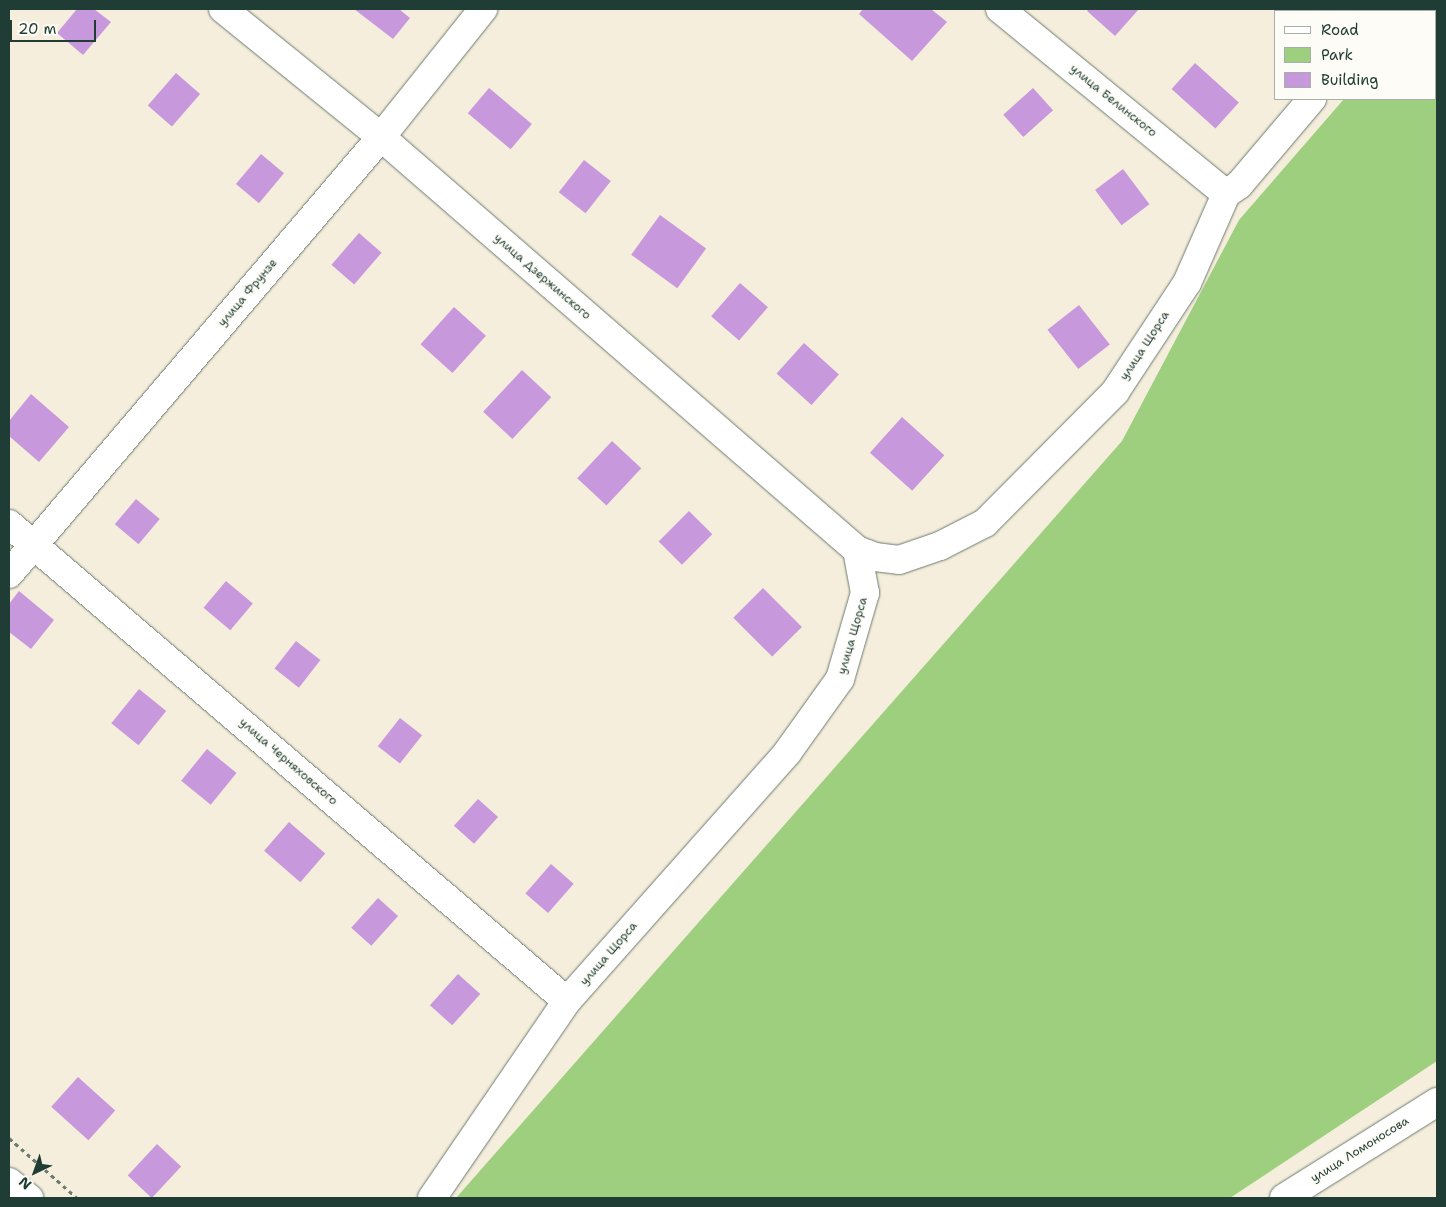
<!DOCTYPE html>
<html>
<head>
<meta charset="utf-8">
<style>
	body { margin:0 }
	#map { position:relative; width:1446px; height:1207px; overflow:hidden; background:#f6eedc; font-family:"Shantell Sans",sans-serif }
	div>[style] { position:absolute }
	.green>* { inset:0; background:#9ecf7f }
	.building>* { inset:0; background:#c898dc; transform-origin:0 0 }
	.path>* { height:3px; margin-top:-1.5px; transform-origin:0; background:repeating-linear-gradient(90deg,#6a7b6f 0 4px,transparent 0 8px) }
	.roads { filter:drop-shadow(0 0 1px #6a7b6f) drop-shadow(0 0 1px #6a7b6f) }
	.minor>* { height:28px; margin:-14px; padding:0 14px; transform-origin:14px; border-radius:14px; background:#fff }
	span { translate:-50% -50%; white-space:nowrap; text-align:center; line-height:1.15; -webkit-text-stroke:4px #fdfcf7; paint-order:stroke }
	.street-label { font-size:12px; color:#1f3d34 }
	.frame { position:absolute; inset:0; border:10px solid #1f3d34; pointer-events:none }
	.legend { position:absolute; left:1274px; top:10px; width:162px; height:90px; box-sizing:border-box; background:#fdfcf7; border:1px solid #a4b0a9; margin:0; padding:6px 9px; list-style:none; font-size:15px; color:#1f3d34 }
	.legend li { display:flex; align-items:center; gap:10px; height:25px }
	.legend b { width:25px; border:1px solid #a4b0a9 }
	.north { position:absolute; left:10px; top:1147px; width:50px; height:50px; -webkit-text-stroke:4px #fdfcf7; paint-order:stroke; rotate:222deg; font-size:14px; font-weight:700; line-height:20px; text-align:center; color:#1f3d34 }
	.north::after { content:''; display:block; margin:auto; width:18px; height:22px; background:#1f3d34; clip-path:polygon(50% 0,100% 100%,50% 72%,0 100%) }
	.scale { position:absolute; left:10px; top:20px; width:86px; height:22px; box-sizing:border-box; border:2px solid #1f3d34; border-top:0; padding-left:6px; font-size:15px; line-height:18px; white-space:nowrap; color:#1f3d34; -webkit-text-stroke:4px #fdfcf7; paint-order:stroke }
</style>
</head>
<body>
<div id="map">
	<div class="green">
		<div style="clip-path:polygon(1421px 9px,1437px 9px,1437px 1061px,1230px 1198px,456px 1198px,1122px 441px,1239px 220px,1344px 99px,1435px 99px,1435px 11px,1419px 11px)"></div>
	</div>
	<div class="building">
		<div style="clip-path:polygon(77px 9px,94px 9px,111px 22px,83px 55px,57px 33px)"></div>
		<div style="clip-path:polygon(354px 9px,399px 9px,410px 18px,393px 39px)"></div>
		<div style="clip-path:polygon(863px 9px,931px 9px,947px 22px,912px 61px,859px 14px)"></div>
		<div style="clip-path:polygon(1089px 9px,1139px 9px,1115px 36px,1087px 11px)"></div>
		<div style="left:1195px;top:63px;width:59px;height:35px;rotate:42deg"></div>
		<div style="left:176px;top:73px;width:32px;height:43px;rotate:41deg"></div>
		<div style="left:489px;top:88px;width:56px;height:33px;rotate:40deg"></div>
		<div style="left:1033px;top:88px;width:30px;height:40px;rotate:48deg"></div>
		<div style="left:261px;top:154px;width:30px;height:39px;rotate:40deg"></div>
		<div style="left:584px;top:160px;width:34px;height:41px;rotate:38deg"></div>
		<div style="left:1123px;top:169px;width:44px;height:35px;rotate:53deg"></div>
		<div style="left:660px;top:215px;width:57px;height:49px;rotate:36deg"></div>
		<div style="left:359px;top:233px;width:30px;height:42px;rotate:41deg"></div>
		<div style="left:740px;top:283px;width:37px;height:44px;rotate:41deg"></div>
		<div style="left:1079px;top:305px;width:50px;height:40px;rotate:52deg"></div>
		<div style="left:454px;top:307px;width:43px;height:50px;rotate:42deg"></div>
		<div style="left:804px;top:343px;width:47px;height:41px;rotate:42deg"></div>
		<div style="left:522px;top:370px;width:40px;height:57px;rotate:43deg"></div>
		<div style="clip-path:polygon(31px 394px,69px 427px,39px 462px,9px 436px,9px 421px)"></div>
		<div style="left:902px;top:417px;width:57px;height:48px;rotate:42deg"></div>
		<div style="left:612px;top:441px;width:40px;height:51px;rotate:43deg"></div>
		<div style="left:136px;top:499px;width:31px;height:33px;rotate:40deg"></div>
		<div style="left:689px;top:511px;width:33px;height:43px;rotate:45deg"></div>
		<div style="left:226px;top:581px;width:35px;height:35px;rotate:40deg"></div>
		<div style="left:763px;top:588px;width:55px;height:42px;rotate:45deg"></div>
		<div style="clip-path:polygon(19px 591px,54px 620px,31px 649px,9px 632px,9px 604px)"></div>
		<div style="left:296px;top:641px;width:31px;height:35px;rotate:38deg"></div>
		<div style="left:139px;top:689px;width:35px;height:44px;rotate:39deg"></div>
		<div style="left:400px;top:718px;width:28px;height:36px;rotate:38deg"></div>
		<div style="left:207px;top:749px;width:38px;height:41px;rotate:39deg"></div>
		<div style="left:478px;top:799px;width:27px;height:36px;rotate:42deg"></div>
		<div style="left:289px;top:822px;width:48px;height:38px;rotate:41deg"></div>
		<div style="left:551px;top:864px;width:30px;height:39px;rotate:41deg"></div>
		<div style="left:378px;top:898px;width:27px;height:40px;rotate:42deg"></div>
		<div style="left:458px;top:974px;width:30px;height:42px;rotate:42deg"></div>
		<div style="left:78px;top:1077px;width:50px;height:40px;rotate:42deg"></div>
		<div style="left:157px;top:1144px;width:33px;height:43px;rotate:43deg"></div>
	</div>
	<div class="path">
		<div style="left:9px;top:1138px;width:91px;rotate:41.4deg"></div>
	</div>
	<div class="roads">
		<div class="minor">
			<div style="left:223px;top:9px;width:203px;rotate:39deg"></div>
			<div style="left:381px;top:137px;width:630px;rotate:40.95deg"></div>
			<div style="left:857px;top:550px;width:19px;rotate:21deg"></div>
			<div style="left:875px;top:557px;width:24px;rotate:7deg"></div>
			<div style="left:899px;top:560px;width:43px;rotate:-18.9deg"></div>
			<div style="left:940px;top:546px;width:51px;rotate:-27.1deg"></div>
			<div style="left:985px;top:523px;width:185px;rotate:-45.2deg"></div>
			<div style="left:1115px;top:392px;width:131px;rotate:-56.6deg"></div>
			<div style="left:1187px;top:283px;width:97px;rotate:-66.3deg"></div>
			<div style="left:1226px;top:194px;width:16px;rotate:-35deg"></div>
			<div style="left:1239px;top:185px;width:113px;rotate:-49.7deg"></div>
			<div style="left:1000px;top:9px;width:292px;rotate:39.3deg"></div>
			<div style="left:1387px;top:11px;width:3px;rotate:-45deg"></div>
			<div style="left:9px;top:524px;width:734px;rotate:40.53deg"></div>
			<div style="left:9px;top:574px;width:574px;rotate:-49.59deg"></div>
			<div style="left:381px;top:137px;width:164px;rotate:-51.4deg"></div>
			<div style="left:9px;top:1182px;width:26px;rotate:39deg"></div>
			<div style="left:432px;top:1198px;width:239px;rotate:-55.6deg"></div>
			<div style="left:567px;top:1001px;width:332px;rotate:-48.4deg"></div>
			<div style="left:787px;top:753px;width:91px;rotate:-54.4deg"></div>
			<div style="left:840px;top:679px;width:90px;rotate:-73.8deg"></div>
			<div style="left:865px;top:593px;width:44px;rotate:-100.5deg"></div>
			<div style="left:1284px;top:1198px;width:181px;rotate:-32.1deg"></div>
		</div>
	</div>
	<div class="street-label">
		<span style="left:1113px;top:101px;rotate:39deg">улица Белинского</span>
		<span style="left:542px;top:277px;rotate:41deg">улица Дзержинского</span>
		<span style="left:248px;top:293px;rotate:-50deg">улица Фрунзе</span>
		<span style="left:1145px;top:346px;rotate:-57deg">улица Щорса</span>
		<span style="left:853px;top:636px;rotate:-74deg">улица Щорса</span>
		<span style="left:288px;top:762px;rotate:41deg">улица Черняховского</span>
		<span style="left:609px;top:954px;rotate:-49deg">улица Щорса</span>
		<span style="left:1360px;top:1150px;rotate:-32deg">улица Ломоносова</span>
	</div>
	<div class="frame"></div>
	<ul class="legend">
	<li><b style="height:6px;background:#fff"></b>Road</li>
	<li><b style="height:14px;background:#9ecf7f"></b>Park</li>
	<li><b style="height:14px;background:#c898dc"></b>Building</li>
	</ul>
	<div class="north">N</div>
	<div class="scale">20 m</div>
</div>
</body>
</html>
